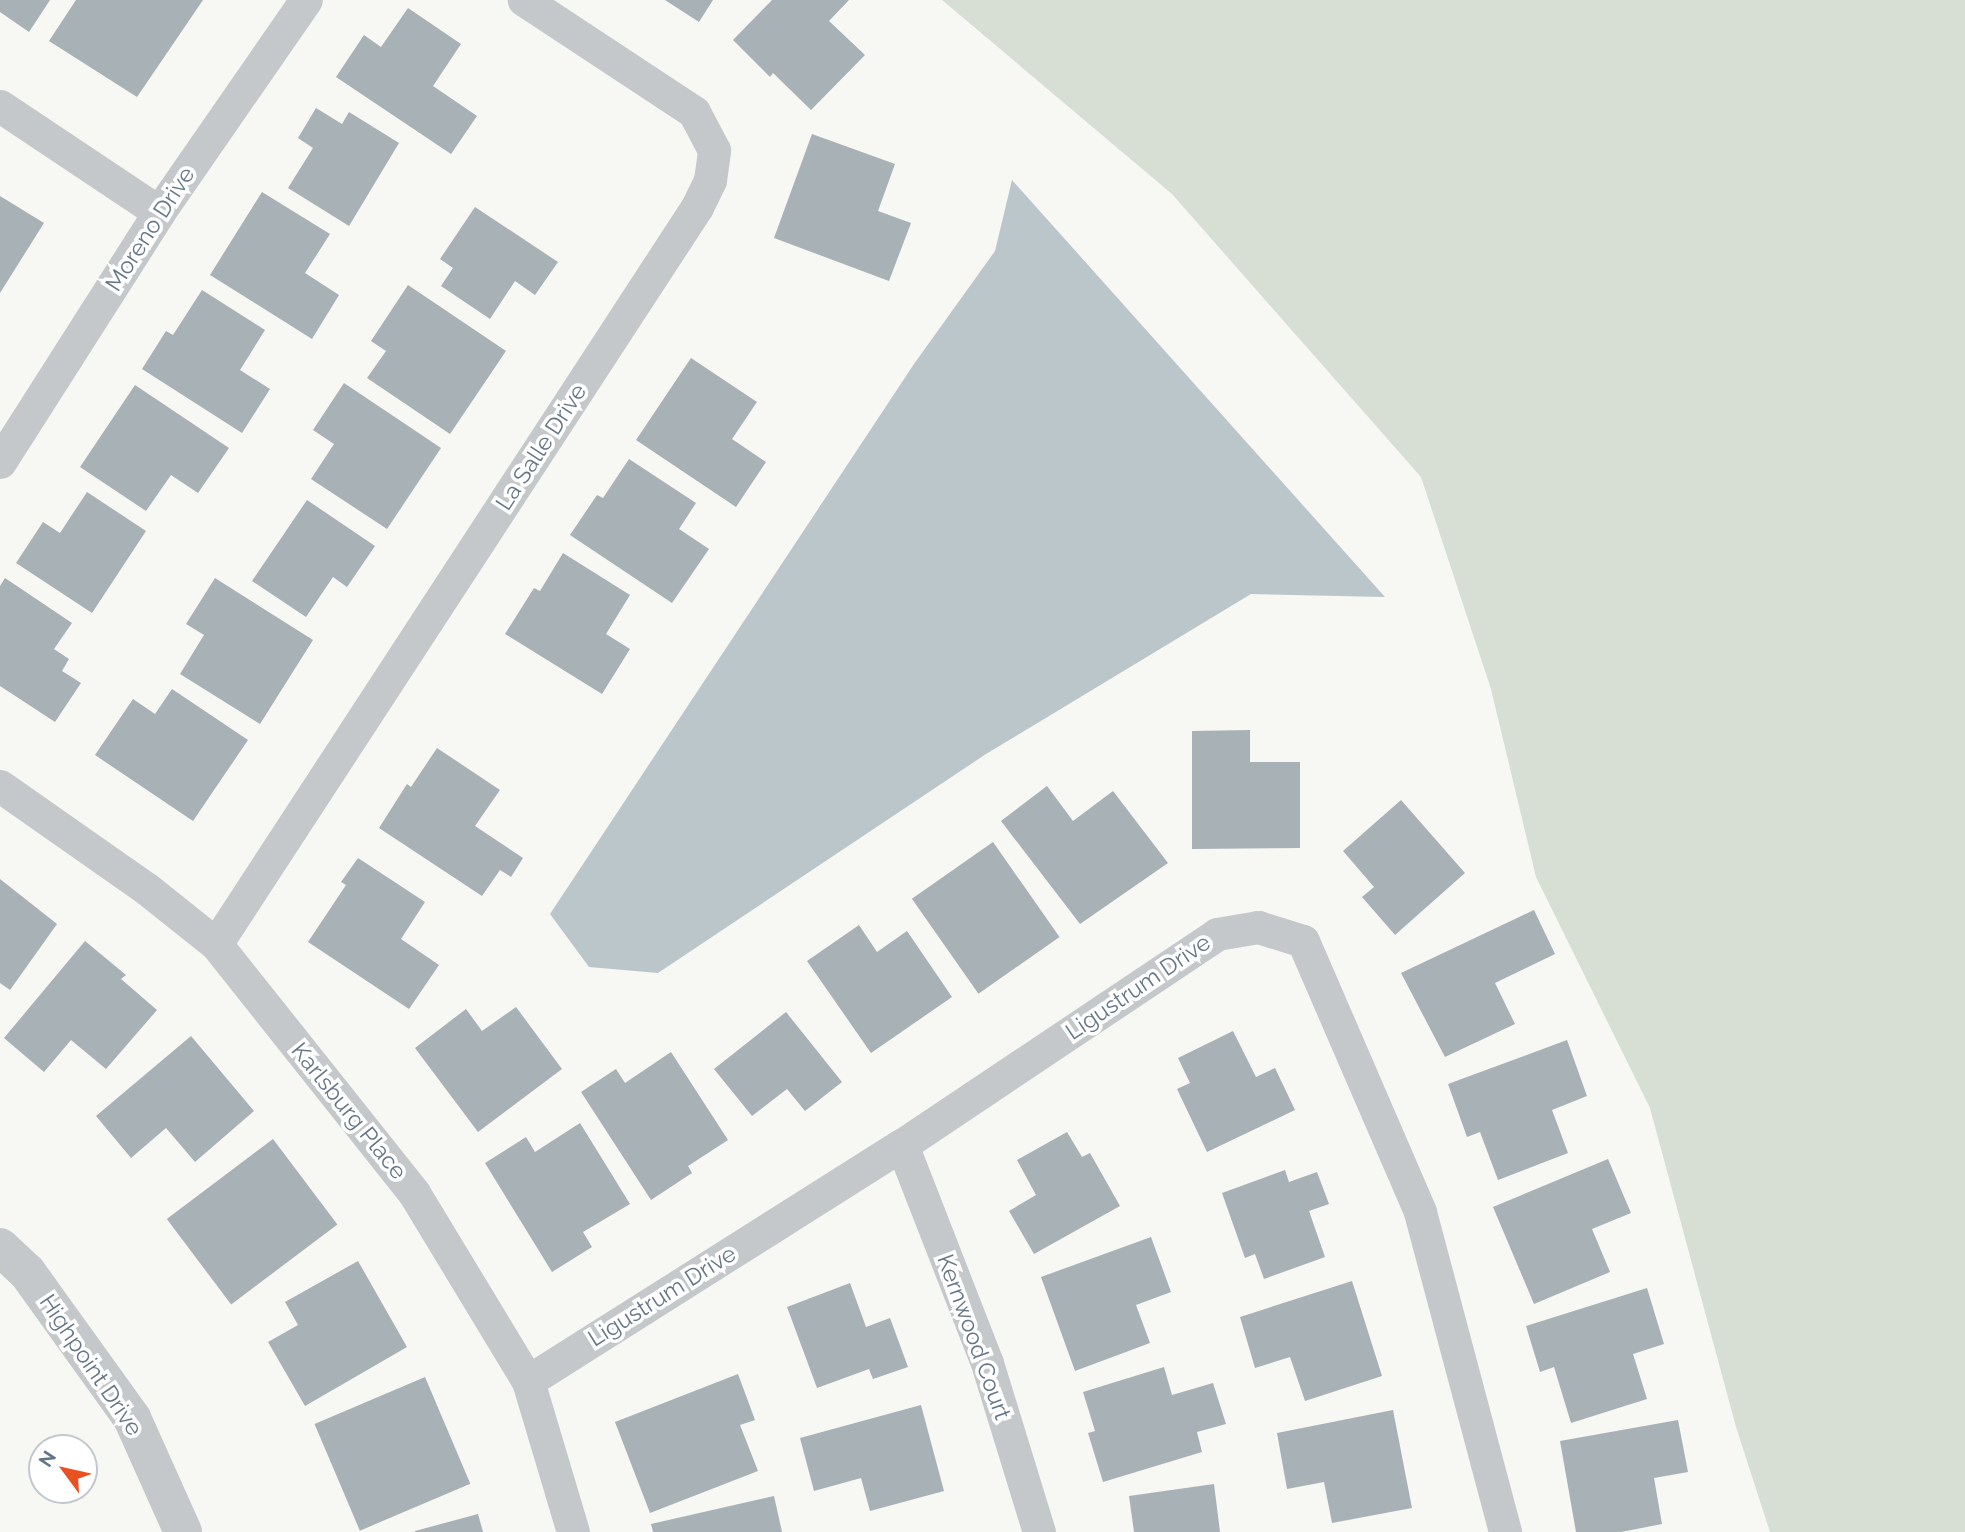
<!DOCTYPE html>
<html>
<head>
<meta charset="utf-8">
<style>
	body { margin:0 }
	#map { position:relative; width:1965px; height:1532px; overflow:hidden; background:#f7f7f3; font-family:Raleway,sans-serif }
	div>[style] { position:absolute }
	.green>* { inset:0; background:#d7ded4 }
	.water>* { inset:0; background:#bbc6cb }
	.building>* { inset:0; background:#a8b1b6; transform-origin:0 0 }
	.minor>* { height:33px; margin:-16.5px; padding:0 16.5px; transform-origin:16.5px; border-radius:16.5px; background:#c4c8cb }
	.tertiary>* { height:38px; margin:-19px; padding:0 19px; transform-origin:19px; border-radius:19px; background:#c4c8cb }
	span { translate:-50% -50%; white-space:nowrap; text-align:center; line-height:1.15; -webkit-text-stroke:7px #fff; paint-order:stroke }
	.street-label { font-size:23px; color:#647685 }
	.north { position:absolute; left:28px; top:1434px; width:70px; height:70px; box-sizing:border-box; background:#fff; border:2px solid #c1c8ce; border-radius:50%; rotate:303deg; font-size:19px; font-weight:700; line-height:28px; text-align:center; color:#647685 }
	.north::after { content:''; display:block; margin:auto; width:24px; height:32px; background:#e95121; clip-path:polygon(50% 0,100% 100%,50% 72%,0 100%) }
</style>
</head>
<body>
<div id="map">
	<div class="green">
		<div style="clip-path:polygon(942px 0,1965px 0,1965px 1532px,1770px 1532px,1736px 1427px,1650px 1108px,1536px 877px,1491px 689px,1421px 477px,1172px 194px)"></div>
	</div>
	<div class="water">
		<div style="clip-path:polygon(1012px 180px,1385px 597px,1251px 594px,986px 754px,658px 973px,589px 967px,550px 914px,914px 364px,995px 251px)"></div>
	</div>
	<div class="building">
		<div style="clip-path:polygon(0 0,50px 0,29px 32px,0 12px)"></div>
		<div style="clip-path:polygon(76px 0,203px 0,137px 97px,49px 41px)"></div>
		<div style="clip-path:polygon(665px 0,713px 0,699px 22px)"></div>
		<div style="clip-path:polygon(772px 0,849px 0,829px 21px,865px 55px,811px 110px,773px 73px,770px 77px,733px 40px)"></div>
		<div style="clip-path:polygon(408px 8px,461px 44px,433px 86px,477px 116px,451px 154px,336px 77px,364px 35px,381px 47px)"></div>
		<div style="clip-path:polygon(316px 108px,342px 124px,349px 112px,399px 143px,349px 226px,288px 188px,313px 148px,298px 138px)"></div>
		<div style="clip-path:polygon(812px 134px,895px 164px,878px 211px,911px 223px,889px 281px,774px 238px)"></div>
		<div style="clip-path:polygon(262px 192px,330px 234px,305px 273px,339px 295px,312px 339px,210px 275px)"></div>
		<div style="clip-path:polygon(0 196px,44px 223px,0 293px)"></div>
		<div style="clip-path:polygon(475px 207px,558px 262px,535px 295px,515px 281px,490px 319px,441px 286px,453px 268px,440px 259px)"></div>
		<div style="clip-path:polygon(408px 285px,506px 351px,450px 434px,367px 378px,386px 351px,371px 341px)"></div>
		<div style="clip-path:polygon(202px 290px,265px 330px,240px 370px,270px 389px,242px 433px,142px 369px,166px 331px,173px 335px)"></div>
		<div style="clip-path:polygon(691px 358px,757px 402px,732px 439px,766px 462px,736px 507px,636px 440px)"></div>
		<div style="clip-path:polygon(344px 383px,441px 448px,387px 529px,311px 479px,334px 444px,313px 430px)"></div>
		<div style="clip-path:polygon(135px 385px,229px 448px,198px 493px,171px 475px,146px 511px,80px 467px)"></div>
		<div style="clip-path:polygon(629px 459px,696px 503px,679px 529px,709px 549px,672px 603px,570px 535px,597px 495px,603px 498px)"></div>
		<div style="clip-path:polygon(87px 492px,146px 531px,92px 613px,16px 563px,43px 522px,60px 533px)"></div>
		<div style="clip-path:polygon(307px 500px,375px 546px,347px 587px,333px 577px,306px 617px,252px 581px)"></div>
		<div style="clip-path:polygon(563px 553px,630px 595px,606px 634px,630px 649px,602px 694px,505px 634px,534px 588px,540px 591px)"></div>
		<div style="clip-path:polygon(5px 578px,72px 623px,54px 649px,69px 659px,62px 671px,81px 683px,55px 722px,0 686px,0 586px)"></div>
		<div style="clip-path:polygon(215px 578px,313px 640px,260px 724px,180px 674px,204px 635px,186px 624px)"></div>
		<div style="clip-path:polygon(172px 689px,248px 740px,193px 821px,95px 755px,133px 699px,155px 714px)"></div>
		<div style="clip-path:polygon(1250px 730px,1250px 762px,1300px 762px,1300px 848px,1192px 849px,1192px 731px)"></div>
		<div style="clip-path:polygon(437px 748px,500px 790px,475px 826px,523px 858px,511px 877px,500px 870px,482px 896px,379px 828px,407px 784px,411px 787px)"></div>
		<div style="clip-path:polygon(1047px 786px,1073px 821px,1113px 791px,1168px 863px,1080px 924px,1001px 821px)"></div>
		<div style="clip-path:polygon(1401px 800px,1465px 873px,1395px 935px,1362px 897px,1374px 887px,1343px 851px)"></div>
		<div style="left:993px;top:842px;width:116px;height:99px;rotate:55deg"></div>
		<div style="clip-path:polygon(358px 858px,425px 902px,401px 939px,439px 965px,409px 1009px,308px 942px,346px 885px,341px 882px)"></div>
		<div style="clip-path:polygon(0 879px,57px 924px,10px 990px,0 983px)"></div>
		<div style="clip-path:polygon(1534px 910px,1555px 954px,1495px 983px,1515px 1024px,1445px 1057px,1401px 973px)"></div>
		<div style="clip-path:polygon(859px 925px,877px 952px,907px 931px,952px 997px,871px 1053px,807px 961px)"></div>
		<div style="clip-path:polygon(85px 941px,126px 975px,121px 979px,157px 1010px,106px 1069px,71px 1040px,44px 1072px,4px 1038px)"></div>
		<div style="clip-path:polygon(516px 1007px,562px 1069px,478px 1132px,415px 1048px,466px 1009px,482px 1031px)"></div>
		<div style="clip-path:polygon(786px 1012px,842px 1082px,805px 1111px,787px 1089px,752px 1116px,714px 1069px)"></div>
		<div style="clip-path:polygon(1233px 1031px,1256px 1077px,1275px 1068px,1295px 1110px,1207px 1152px,1177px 1089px,1190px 1083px,1178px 1058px)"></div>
		<div style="clip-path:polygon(191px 1036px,254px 1111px,195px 1162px,166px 1128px,131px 1158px,96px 1116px)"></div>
		<div style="clip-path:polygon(1567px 1040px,1587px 1096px,1552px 1110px,1568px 1153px,1498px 1180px,1480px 1132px,1467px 1137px,1448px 1084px)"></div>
		<div style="clip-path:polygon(671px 1052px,728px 1140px,688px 1166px,692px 1173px,651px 1200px,581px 1092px,616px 1069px,625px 1083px)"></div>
		<div style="clip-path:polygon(580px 1123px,630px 1204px,583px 1232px,592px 1247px,552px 1272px,485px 1163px,526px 1137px,535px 1152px)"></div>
		<div style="clip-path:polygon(1067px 1132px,1082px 1157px,1090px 1153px,1120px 1206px,1034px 1254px,1009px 1211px,1036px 1195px,1017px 1160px)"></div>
		<div style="left:273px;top:1139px;width:107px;height:133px;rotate:53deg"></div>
		<div style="clip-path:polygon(1608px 1159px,1631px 1213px,1592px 1229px,1610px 1272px,1534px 1304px,1493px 1207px)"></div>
		<div style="clip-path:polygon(1285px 1170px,1289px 1182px,1317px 1172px,1329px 1204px,1309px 1211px,1325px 1257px,1264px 1279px,1255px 1254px,1245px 1258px,1222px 1193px)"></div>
		<div style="clip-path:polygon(1151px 1237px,1171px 1292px,1136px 1305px,1150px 1343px,1075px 1371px,1041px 1277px)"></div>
		<div style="clip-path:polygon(358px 1261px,407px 1347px,305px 1406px,268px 1342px,298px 1325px,285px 1302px)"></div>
		<div style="clip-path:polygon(1352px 1281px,1382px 1376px,1305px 1401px,1290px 1357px,1255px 1368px,1240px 1317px)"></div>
		<div style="clip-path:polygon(850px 1283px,866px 1327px,890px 1318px,908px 1367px,873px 1379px,869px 1369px,817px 1388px,787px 1307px)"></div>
		<div style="clip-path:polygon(1647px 1288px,1664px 1344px,1633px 1354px,1647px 1399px,1571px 1423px,1554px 1367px,1540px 1372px,1526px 1326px)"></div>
		<div style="clip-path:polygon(1164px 1367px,1172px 1395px,1213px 1383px,1226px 1424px,1197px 1432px,1202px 1452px,1103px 1482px,1088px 1433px,1095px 1431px,1083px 1392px)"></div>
		<div style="clip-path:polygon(738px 1374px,755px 1420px,740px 1425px,758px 1471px,650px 1513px,615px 1422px)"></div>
		<div style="left:425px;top:1377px;width:116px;height:120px;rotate:67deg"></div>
		<div style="clip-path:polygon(921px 1405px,944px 1491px,870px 1511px,861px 1478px,814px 1491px,800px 1438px)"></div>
		<div style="clip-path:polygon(1393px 1410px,1412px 1508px,1332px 1523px,1324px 1482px,1287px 1489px,1277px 1433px)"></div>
		<div style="clip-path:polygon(1678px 1420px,1688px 1472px,1654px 1478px,1662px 1524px,1621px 1532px,1576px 1532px,1560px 1441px)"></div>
		<div style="clip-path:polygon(1214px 1484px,1220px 1532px,1134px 1532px,1129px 1496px)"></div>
		<div style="clip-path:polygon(774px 1496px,782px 1532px,653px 1532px,651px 1524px)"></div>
		<div style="clip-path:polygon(478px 1514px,483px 1532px,415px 1532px,415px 1531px)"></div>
	</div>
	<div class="minor">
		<div style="left:0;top:106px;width:191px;rotate:33.7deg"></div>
		<div style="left:0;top:462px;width:296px;rotate:-57.5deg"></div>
		<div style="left:159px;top:212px;width:258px;rotate:-55.3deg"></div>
		<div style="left:0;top:786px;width:179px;rotate:35deg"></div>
		<div style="left:147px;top:889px;width:88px;rotate:38.6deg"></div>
		<div style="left:216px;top:944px;width:318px;rotate:51.5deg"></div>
		<div style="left:414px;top:1193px;width:220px;rotate:58.8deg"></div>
		<div style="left:528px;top:1381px;width:158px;rotate:73.4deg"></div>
		<div style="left:216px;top:944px;width:880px;rotate:-56.87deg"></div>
		<div style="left:697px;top:207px;width:30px;rotate:-64deg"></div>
		<div style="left:710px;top:180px;width:30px;rotate:-82deg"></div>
		<div style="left:714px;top:150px;width:43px;rotate:-117.8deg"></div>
		<div style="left:694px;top:112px;width:204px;rotate:-146.6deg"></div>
		<div style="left:902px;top:1145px;width:234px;rotate:68.7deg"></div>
		<div style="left:987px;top:1363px;width:177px;rotate:72.9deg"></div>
		<div style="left:528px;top:1381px;width:442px;rotate:-32.3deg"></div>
		<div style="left:902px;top:1145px;width:379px;rotate:-33.8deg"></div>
		<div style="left:1217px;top:934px;width:42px;rotate:-9.7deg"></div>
		<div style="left:1258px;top:927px;width:47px;rotate:17.3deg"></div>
		<div style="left:1303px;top:941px;width:295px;rotate:66.6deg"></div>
		<div style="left:1420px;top:1212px;width:331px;rotate:75.1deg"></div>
	</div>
	<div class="tertiary">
		<div style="left:0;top:1247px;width:37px;rotate:43deg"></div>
		<div style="left:27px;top:1272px;width:180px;rotate:54.3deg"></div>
		<div style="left:132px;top:1418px;width:125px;rotate:65.9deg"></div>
	</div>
	<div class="street-label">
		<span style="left:150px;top:229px;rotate:-57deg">Moreno Drive</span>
		<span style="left:541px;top:447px;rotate:-57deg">La Salle Drive</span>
		<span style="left:1138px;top:987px;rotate:-34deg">Ligustrum Drive</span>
		<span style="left:349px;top:1111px;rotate:51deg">Karlsburg Place</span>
		<span style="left:662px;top:1296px;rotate:-32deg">Ligustrum Drive</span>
		<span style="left:974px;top:1337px;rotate:70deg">Kernwood Court</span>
		<span style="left:91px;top:1365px;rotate:56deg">Highpoint Drive</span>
	</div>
	<div class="north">N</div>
</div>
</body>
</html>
